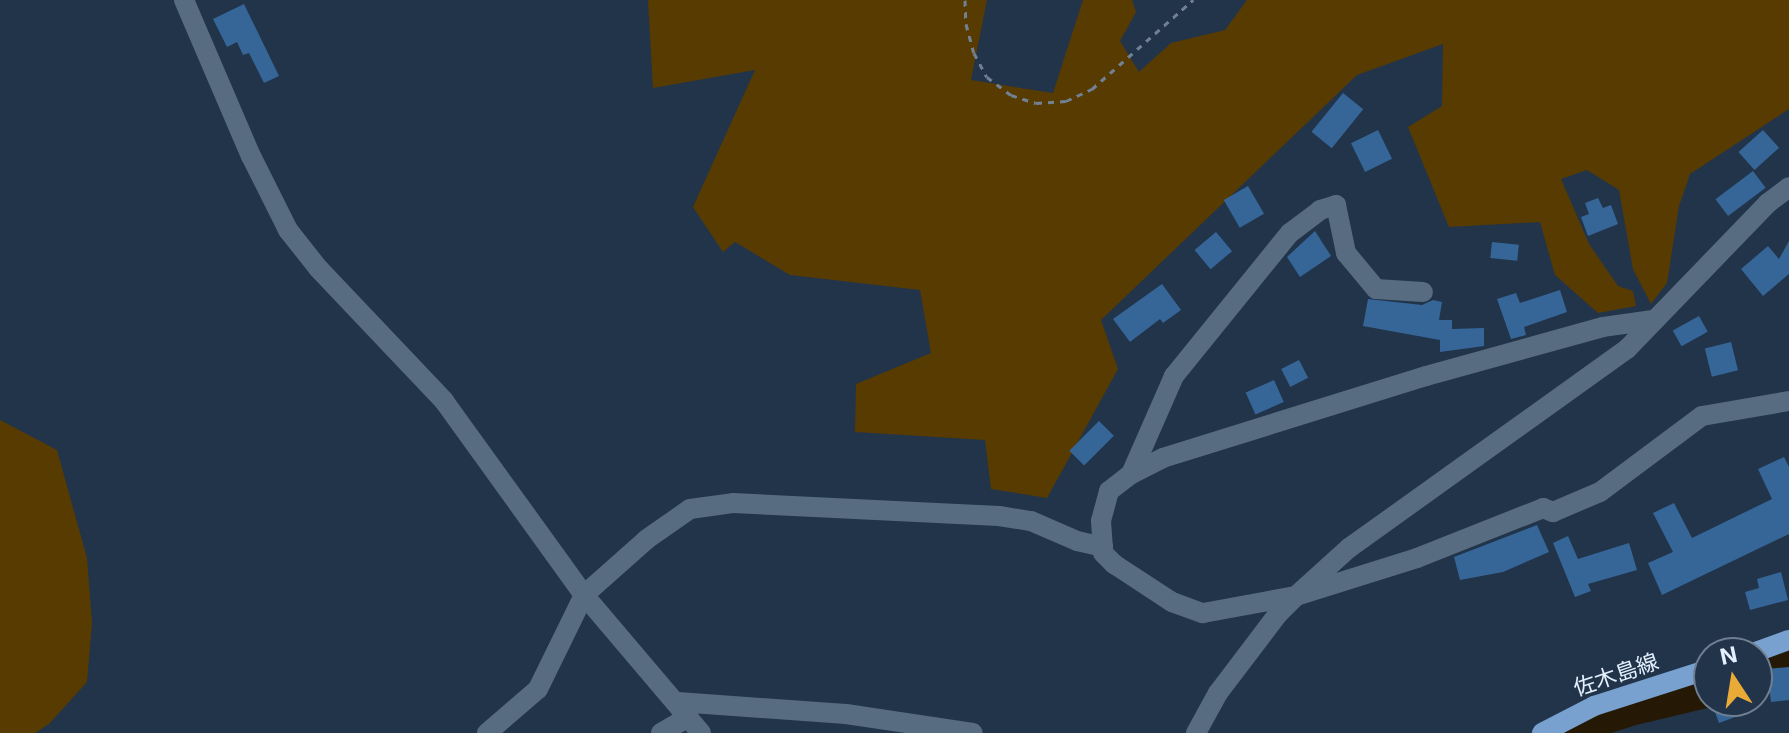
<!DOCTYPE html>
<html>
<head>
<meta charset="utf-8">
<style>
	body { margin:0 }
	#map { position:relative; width:1789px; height:733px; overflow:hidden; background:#21344a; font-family:Inter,"Noto Sans JP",sans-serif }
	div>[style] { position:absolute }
	.green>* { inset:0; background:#583b00 }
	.river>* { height:34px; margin:-17px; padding:0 17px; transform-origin:17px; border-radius:17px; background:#251905 }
	.building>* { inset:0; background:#366698; transform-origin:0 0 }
	.path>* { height:3px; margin-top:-1.5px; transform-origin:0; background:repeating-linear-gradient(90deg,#718194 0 6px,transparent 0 12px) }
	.minor>* { height:20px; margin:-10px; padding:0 10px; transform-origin:10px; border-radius:10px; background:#576b81 }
	.major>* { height:20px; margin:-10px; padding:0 10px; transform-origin:10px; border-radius:10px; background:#78a1cf }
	span { translate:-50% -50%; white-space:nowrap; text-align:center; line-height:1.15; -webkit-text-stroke:6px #21344a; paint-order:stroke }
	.street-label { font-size:22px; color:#e4f0ff }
	.north { position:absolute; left:1693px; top:637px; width:80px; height:80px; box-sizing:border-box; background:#21344a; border:2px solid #6f7f92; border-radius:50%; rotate:348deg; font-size:22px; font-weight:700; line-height:32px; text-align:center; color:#e4f0ff }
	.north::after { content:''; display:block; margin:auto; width:28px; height:36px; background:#e9aa38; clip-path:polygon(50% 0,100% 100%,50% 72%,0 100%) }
</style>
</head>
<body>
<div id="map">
	<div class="green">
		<div style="clip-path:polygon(648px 0,987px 0,971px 80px,1053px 93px,1083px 0,1132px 0,1136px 12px,1120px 41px,1139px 72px,1171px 43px,1225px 30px,1247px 0,1789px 0,1789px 109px,1690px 174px,1679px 206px,1667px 283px,1651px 304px,1633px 269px,1619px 190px,1587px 170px,1561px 179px,1589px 244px,1618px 286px,1633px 291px,1636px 306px,1598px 313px,1555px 275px,1540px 222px,1449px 227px,1408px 127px,1442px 106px,1443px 44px,1357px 75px,1101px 320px,1118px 369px,1047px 498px,991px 489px,985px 440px,855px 432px,856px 384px,931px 353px,920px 290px,790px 275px,735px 242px,723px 252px,693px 207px,755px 70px,653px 88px)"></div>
		<div style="clip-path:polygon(0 420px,57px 450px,87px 558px,92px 623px,87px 682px,49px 724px,35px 733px,0 733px)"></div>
	</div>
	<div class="river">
		<div style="left:1757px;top:667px;width:36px;rotate:-27deg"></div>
		<div style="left:1573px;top:733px;width:20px;rotate:-33deg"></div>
		<div style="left:1590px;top:722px;width:38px;rotate:-18deg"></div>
		<div style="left:1626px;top:710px;width:85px;rotate:-13.5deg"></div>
	</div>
	<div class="building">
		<div style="clip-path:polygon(244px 4px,279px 76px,264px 83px,249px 53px,243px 55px,237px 42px,227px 47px,213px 19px)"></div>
		<div style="left:1343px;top:93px;width:26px;height:50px;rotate:39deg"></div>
		<div style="left:1378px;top:130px;width:32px;height:30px;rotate:64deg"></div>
		<div style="left:1763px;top:130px;width:24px;height:33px;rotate:48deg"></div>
		<div style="left:1753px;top:171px;width:21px;height:47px;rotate:53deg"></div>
		<div style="left:1248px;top:186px;width:32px;height:28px;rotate:60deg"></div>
		<div style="clip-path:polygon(1598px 198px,1603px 208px,1611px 205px,1618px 224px,1588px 236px,1581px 217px,1589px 214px,1585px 203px)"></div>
		<div style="clip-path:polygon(1315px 231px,1331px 256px,1300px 277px,1287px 257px)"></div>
		<div style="left:1216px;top:232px;width:25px;height:28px;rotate:50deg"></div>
		<div style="clip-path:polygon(1789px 241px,1789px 274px,1763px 296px,1741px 269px,1768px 246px,1779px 259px)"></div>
		<div style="left:1492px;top:242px;width:27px;height:16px;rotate:6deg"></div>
		<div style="clip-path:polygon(1162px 284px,1181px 310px,1163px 323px,1160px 319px,1130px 342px,1113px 319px)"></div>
		<div style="clip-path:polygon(1560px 290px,1567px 312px,1524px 327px,1526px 335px,1511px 339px,1497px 299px,1516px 293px,1520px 303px)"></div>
		<div style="clip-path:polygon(1368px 299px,1422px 305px,1433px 300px,1442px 302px,1439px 320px,1452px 320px,1452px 329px,1484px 328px,1484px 346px,1440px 352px,1440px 340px,1363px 326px)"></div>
		<div style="left:1699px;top:316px;width:18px;height:30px;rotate:61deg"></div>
		<div style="left:1731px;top:342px;width:29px;height:27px;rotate:76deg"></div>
		<div style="left:1299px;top:360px;width:20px;height:20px;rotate:63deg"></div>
		<div style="left:1274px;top:380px;width:24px;height:31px;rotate:66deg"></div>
		<div style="left:1099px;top:421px;width:21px;height:42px;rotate:45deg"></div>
		<div style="clip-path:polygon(1784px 457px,1789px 467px,1789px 534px,1662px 595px,1648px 563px,1673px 552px,1653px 513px,1674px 503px,1692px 538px,1772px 499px,1758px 469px)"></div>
		<div style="clip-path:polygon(1537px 525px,1549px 552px,1503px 572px,1460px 580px,1454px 557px)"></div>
		<div style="clip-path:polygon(1568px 536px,1578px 559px,1629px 543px,1637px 570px,1588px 584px,1591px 591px,1575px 597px,1553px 543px)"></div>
		<div style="clip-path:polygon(1781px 572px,1788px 600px,1750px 610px,1745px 592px,1759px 588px,1757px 579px)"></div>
		<div style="clip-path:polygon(1789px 667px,1789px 700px,1771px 702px,1767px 669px)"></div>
		<div style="clip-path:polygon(1711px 701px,1741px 701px,1746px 713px,1719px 723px)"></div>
	</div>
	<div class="path">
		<div style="left:965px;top:0;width:24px;rotate:88deg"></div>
		<div style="left:966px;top:24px;width:30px;rotate:75deg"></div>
		<div style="left:974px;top:53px;width:27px;rotate:62deg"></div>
		<div style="left:987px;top:77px;width:30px;rotate:37deg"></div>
		<div style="left:1011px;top:95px;width:26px;rotate:18deg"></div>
		<div style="left:1036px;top:103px;width:30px;rotate:-4deg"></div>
		<div style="left:1066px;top:101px;width:29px;rotate:-25deg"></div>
		<div style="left:1092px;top:89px;width:135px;rotate:-41.4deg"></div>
	</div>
	<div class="minor">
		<div style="left:184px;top:0;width:170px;rotate:66.8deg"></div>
		<div style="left:251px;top:156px;width:83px;rotate:63.4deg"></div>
		<div style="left:288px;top:230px;width:48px;rotate:51.7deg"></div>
		<div style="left:318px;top:268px;width:183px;rotate:46.5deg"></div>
		<div style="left:444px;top:401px;width:239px;rotate:54.2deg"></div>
		<div style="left:584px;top:595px;width:181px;rotate:49.7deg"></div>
		<div style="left:1653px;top:320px;width:50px;rotate:172deg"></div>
		<div style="left:1603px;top:327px;width:184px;rotate:164.5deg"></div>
		<div style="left:1426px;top:376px;width:275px;rotate:162.7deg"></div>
		<div style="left:1163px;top:458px;width:36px;rotate:153deg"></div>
		<div style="left:1131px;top:474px;width:28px;rotate:142deg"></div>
		<div style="left:1109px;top:491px;width:31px;rotate:105deg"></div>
		<div style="left:1101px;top:521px;width:32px;rotate:86deg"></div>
		<div style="left:1103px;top:553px;width:16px;rotate:45deg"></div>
		<div style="left:1114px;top:564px;width:69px;rotate:33.2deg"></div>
		<div style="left:1172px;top:602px;width:33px;rotate:20deg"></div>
		<div style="left:1203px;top:613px;width:95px;rotate:-10.4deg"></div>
		<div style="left:1296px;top:596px;width:127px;rotate:-17.4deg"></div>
		<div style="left:1417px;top:558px;width:136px;rotate:-21.6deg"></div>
		<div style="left:1543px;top:508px;width:11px;rotate:22deg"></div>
		<div style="left:1553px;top:512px;width:51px;rotate:-23.1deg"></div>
		<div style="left:1600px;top:492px;width:127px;rotate:-36.7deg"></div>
		<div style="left:1702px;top:416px;width:88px;rotate:-9.8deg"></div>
		<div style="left:1131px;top:474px;width:107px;rotate:-66.3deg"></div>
		<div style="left:1174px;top:376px;width:184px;rotate:-51deg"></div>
		<div style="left:1290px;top:233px;width:38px;rotate:-37deg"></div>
		<div style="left:1320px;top:210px;width:17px;rotate:-17deg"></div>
		<div style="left:1336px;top:205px;width:49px;rotate:78.2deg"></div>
		<div style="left:1346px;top:253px;width:47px;rotate:50.2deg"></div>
		<div style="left:1376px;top:289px;width:47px;rotate:3.7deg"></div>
		<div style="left:678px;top:702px;width:168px;rotate:4.1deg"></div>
		<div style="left:846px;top:714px;width:128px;rotate:8.5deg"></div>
		<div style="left:487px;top:733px;width:67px;rotate:-40.8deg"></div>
		<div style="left:538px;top:689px;width:105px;rotate:-63.9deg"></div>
		<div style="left:584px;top:595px;width:84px;rotate:-41.6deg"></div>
		<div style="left:647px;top:539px;width:52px;rotate:-34.9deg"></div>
		<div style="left:690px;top:509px;width:43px;rotate:-7.9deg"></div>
		<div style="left:733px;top:503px;width:266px;rotate:2.8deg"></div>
		<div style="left:999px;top:516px;width:32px;rotate:9deg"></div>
		<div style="left:1031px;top:521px;width:50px;rotate:23.5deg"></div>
		<div style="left:1077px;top:541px;width:27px;rotate:13deg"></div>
		<div style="left:661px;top:733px;width:32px;rotate:-30deg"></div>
		<div style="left:1196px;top:733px;width:46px;rotate:-61.2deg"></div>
		<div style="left:1218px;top:693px;width:99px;rotate:-52.8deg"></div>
		<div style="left:1278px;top:614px;width:25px;rotate:-45deg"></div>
		<div style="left:1296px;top:596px;width:72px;rotate:-42.2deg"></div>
		<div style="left:1349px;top:548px;width:342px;rotate:-35.6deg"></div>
		<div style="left:1627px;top:349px;width:203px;rotate:-46deg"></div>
		<div style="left:1768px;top:203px;width:26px;rotate:-37deg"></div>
	</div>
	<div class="major">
		<div style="left:1753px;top:653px;width:38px;rotate:-20deg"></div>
		<div style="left:1542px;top:733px;width:59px;rotate:-27.4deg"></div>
		<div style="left:1594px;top:706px;width:121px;rotate:-17.8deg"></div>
	</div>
	<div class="street-label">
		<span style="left:1616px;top:675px;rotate:-19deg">佐木島線</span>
	</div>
	<div class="north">N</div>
</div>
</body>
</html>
